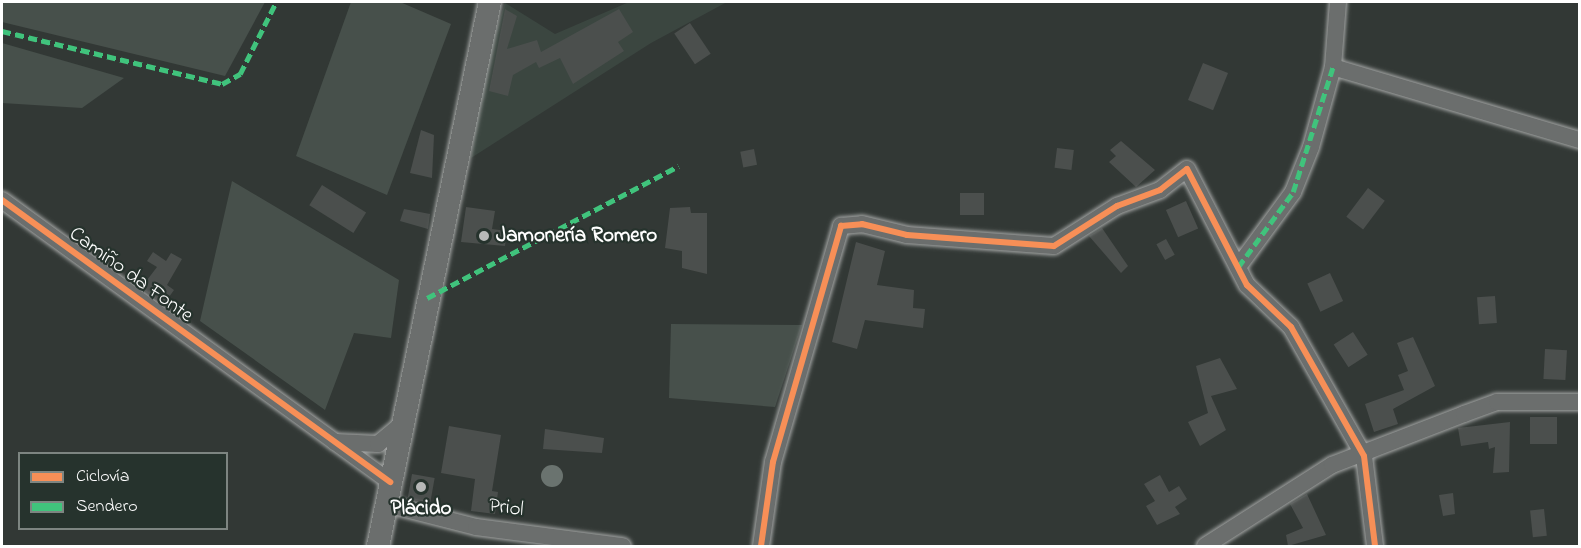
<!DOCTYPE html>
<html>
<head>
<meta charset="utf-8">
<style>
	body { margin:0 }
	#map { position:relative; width:1581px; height:548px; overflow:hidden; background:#323835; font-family:"Indie Flower",sans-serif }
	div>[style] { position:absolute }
	.built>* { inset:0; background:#3b4640 }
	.green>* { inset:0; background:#47504b }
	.water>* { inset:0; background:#6a736f }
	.round { border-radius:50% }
	.building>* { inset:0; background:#4b4f4d; transform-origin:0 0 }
	.roads { filter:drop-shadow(0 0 2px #a3a5a4) drop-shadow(0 0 2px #a3a5a4) }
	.minor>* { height:16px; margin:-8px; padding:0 8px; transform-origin:8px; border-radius:8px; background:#6b6e6d }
	.secondary>* { height:22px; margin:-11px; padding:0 11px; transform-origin:11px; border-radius:11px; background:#6b6e6d }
	.quiet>* { height:4.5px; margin-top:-2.25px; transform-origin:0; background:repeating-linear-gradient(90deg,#40c37c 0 9px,transparent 0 13.5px) }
	.cycleway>* { height:6px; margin:-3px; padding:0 3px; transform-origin:3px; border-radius:3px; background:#f78f57 }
	.dots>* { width:16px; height:16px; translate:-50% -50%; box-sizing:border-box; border:3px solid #26332d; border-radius:50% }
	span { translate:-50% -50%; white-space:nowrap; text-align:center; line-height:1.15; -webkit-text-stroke:4.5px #26332d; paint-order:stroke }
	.poi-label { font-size:21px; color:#fff; font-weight:700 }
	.left { translate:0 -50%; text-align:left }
	.street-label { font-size:21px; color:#fff }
	.frame { position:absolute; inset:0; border:3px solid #fff; pointer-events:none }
	.legend { position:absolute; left:18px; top:452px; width:210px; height:78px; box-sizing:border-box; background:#26332d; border:2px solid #7d8581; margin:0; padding:8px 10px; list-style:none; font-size:18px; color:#fff }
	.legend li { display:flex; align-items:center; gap:12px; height:30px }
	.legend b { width:30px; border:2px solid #7d8581 }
</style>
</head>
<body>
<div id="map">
	<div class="built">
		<div style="clip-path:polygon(629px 2px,727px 2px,651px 43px,471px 158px,484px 67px,505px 3px,555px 34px)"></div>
	</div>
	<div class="green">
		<div style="clip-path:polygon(2px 2px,265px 2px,225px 76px,2px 22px)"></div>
		<div style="clip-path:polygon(351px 2px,400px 2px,451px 24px,387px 195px,296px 156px)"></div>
		<div style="clip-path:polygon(2px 43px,124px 78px,82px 108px,2px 103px)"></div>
		<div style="clip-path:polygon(232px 181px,399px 280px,391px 338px,354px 333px,325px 410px,200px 321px)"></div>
		<div style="clip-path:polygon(671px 324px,802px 325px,775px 407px,669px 398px)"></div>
	</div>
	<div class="water">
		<div class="round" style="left:541px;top:465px;width:22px;height:22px"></div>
	</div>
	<div class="building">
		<div style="clip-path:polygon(505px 9px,517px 16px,507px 49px,537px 40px,541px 52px,619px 9px,633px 32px,618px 42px,624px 51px,573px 84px,560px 58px,539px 68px,536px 62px,513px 75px,508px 96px,489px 91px)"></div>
		<div style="left:690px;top:23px;width:37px;height:19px;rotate:56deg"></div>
		<div style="left:1203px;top:63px;width:27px;height:40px;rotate:22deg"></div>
		<div style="clip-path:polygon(421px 130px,434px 135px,432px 178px,410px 173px)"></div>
		<div style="clip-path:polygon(1121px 141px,1155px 170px,1136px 187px,1109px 162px,1116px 156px,1110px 150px)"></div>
		<div style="left:1057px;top:148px;width:17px;height:20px;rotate:7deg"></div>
		<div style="left:754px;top:149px;width:16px;height:14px;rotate:79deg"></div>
		<div style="left:322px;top:185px;width:52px;height:24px;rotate:32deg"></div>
		<div style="left:1368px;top:188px;width:21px;height:36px;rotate:37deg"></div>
		<div style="left:960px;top:193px;width:24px;height:22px"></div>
		<div style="left:1186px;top:201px;width:30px;height:22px;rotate:66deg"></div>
		<div style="clip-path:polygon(466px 207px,495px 211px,492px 229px,507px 231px,505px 246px,461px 242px)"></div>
		<div style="clip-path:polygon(690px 207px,691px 213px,707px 213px,707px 274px,682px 268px,682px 251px,665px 248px,670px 208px)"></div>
		<div style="clip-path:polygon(404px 209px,430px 214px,428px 229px,400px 221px)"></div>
		<div style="clip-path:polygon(1102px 228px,1128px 266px,1121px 273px,1089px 236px)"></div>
		<div style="left:1166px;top:239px;width:18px;height:11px;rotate:61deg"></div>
		<div style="clip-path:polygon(856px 242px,885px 251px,877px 285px,914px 290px,913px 308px,925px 309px,923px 328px,865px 320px,857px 349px,832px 342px)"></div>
		<div style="clip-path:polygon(153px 252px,166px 261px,171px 253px,182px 259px,167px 285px,174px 290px,164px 304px,141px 288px,157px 267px,147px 261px)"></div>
		<div style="left:1330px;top:273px;width:31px;height:25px;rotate:65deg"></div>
		<div style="left:1495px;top:296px;width:27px;height:18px;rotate:86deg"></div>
		<div style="left:1353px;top:332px;width:27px;height:23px;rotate:57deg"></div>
		<div style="clip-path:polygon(1413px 337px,1435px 386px,1393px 409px,1398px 424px,1374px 432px,1365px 404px,1404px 390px,1398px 375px,1408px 371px,1397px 343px)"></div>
		<div style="left:1545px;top:349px;width:22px;height:30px;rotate:3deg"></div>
		<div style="clip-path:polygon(1220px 358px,1237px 389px,1211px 396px,1226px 430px,1200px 446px,1188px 422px,1208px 413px,1196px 366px)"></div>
		<div style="left:1530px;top:417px;width:27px;height:27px"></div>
		<div style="clip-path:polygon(1510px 422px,1509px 472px,1493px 473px,1495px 447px,1489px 449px,1488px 442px,1461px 446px,1458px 428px)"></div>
		<div style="clip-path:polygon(449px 426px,501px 435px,492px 491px,498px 492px,495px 514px,471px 511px,475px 479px,441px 473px)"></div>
		<div style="clip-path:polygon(545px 429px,604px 438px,602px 453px,543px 449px)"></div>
		<div style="left:412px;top:474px;width:23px;height:25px;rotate:10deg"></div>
		<div style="clip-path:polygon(1160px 475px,1169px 492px,1179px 486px,1187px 499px,1175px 507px,1180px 514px,1157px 525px,1146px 506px,1155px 501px,1144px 484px)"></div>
		<div style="clip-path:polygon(1453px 493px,1455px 514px,1443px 516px,1439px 495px)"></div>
		<div style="clip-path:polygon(1307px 494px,1326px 535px,1288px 546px,1286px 535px,1303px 528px,1290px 504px)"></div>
		<div style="left:1544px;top:509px;width:27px;height:14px;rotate:84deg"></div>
	</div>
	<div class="roads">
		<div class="minor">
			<div style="left:1333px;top:67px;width:258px;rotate:16.5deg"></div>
			<div style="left:2px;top:200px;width:480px;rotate:36deg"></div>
			<div style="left:1238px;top:267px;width:93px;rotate:-53.7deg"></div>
			<div style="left:1293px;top:192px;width:48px;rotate:-68.2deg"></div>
			<div style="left:1311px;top:147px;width:83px;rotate:-74.6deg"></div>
			<div style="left:1333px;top:67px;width:65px;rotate:-85.6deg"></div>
			<div style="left:335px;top:442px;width:43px;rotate:2.7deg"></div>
			<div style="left:378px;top:444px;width:31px;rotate:-40deg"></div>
			<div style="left:386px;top:504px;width:93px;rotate:14.3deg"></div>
			<div style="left:476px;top:527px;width:148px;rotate:7.4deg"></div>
			<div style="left:761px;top:546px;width:85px;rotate:-81.9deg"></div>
			<div style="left:773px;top:462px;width:246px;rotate:-73.9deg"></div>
			<div style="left:841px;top:226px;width:21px;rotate:-5deg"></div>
			<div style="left:862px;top:224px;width:46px;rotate:13.7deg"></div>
			<div style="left:907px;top:235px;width:147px;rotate:4.3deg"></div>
			<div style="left:1054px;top:246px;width:75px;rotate:-32.4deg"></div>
			<div style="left:1117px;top:206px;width:46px;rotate:-20.4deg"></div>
			<div style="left:1160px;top:190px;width:34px;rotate:-38deg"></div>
			<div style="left:1187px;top:169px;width:131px;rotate:62.7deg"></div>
			<div style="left:1247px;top:285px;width:61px;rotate:43.7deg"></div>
			<div style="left:1291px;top:327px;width:148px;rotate:60.5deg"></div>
			<div style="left:1364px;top:456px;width:91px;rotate:83deg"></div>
			<div style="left:1205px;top:546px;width:151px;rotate:-32.5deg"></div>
			<div style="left:1332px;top:465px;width:142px;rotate:-21.1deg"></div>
			<div style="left:1464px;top:414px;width:35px;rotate:-20deg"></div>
			<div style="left:1497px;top:402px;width:83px"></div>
		</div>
		<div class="secondary">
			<div style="left:378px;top:546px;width:555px;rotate:-78.37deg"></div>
		</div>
	</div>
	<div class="quiet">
		<div style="left:2px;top:31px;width:226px;rotate:13.5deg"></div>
		<div style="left:222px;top:84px;width:21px;rotate:-29deg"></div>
		<div style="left:240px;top:74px;width:80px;rotate:-63.4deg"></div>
		<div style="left:1238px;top:267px;width:93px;rotate:-53.7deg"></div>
		<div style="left:1293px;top:192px;width:131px;rotate:-72.3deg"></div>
		<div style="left:427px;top:298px;width:284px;rotate:-27.7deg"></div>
	</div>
	<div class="cycleway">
		<div style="left:2px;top:200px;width:480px;rotate:36deg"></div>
		<div style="left:761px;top:546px;width:85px;rotate:-81.9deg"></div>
		<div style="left:773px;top:462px;width:246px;rotate:-73.9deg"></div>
		<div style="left:841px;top:226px;width:21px;rotate:-5deg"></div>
		<div style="left:862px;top:224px;width:46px;rotate:13.7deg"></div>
		<div style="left:907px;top:235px;width:147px;rotate:4.3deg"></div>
		<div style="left:1054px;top:246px;width:75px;rotate:-32.4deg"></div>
		<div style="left:1117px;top:206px;width:46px;rotate:-20.4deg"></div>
		<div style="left:1160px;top:190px;width:34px;rotate:-38deg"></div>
		<div style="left:1187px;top:169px;width:131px;rotate:62.7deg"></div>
		<div style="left:1247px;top:285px;width:61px;rotate:43.7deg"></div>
		<div style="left:1291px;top:327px;width:148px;rotate:60.5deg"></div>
		<div style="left:1364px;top:456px;width:91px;rotate:83deg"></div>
	</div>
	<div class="dots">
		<div style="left:484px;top:236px;background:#b7b9b8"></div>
		<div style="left:421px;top:487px;background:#b7b9b8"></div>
	</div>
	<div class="poi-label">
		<span class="left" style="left:496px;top:236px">Jamonería Romero</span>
		<span style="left:421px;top:509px">Plácido</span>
	</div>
	<div class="street-label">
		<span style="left:131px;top:275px;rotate:36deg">Camiño da Fonte</span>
		<span style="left:506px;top:508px;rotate:8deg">Priol</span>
	</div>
	<div class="frame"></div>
	<ul class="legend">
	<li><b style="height:8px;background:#f78f57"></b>Ciclovía</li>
	<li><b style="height:8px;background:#40c37c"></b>Sendero</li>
	</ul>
</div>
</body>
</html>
